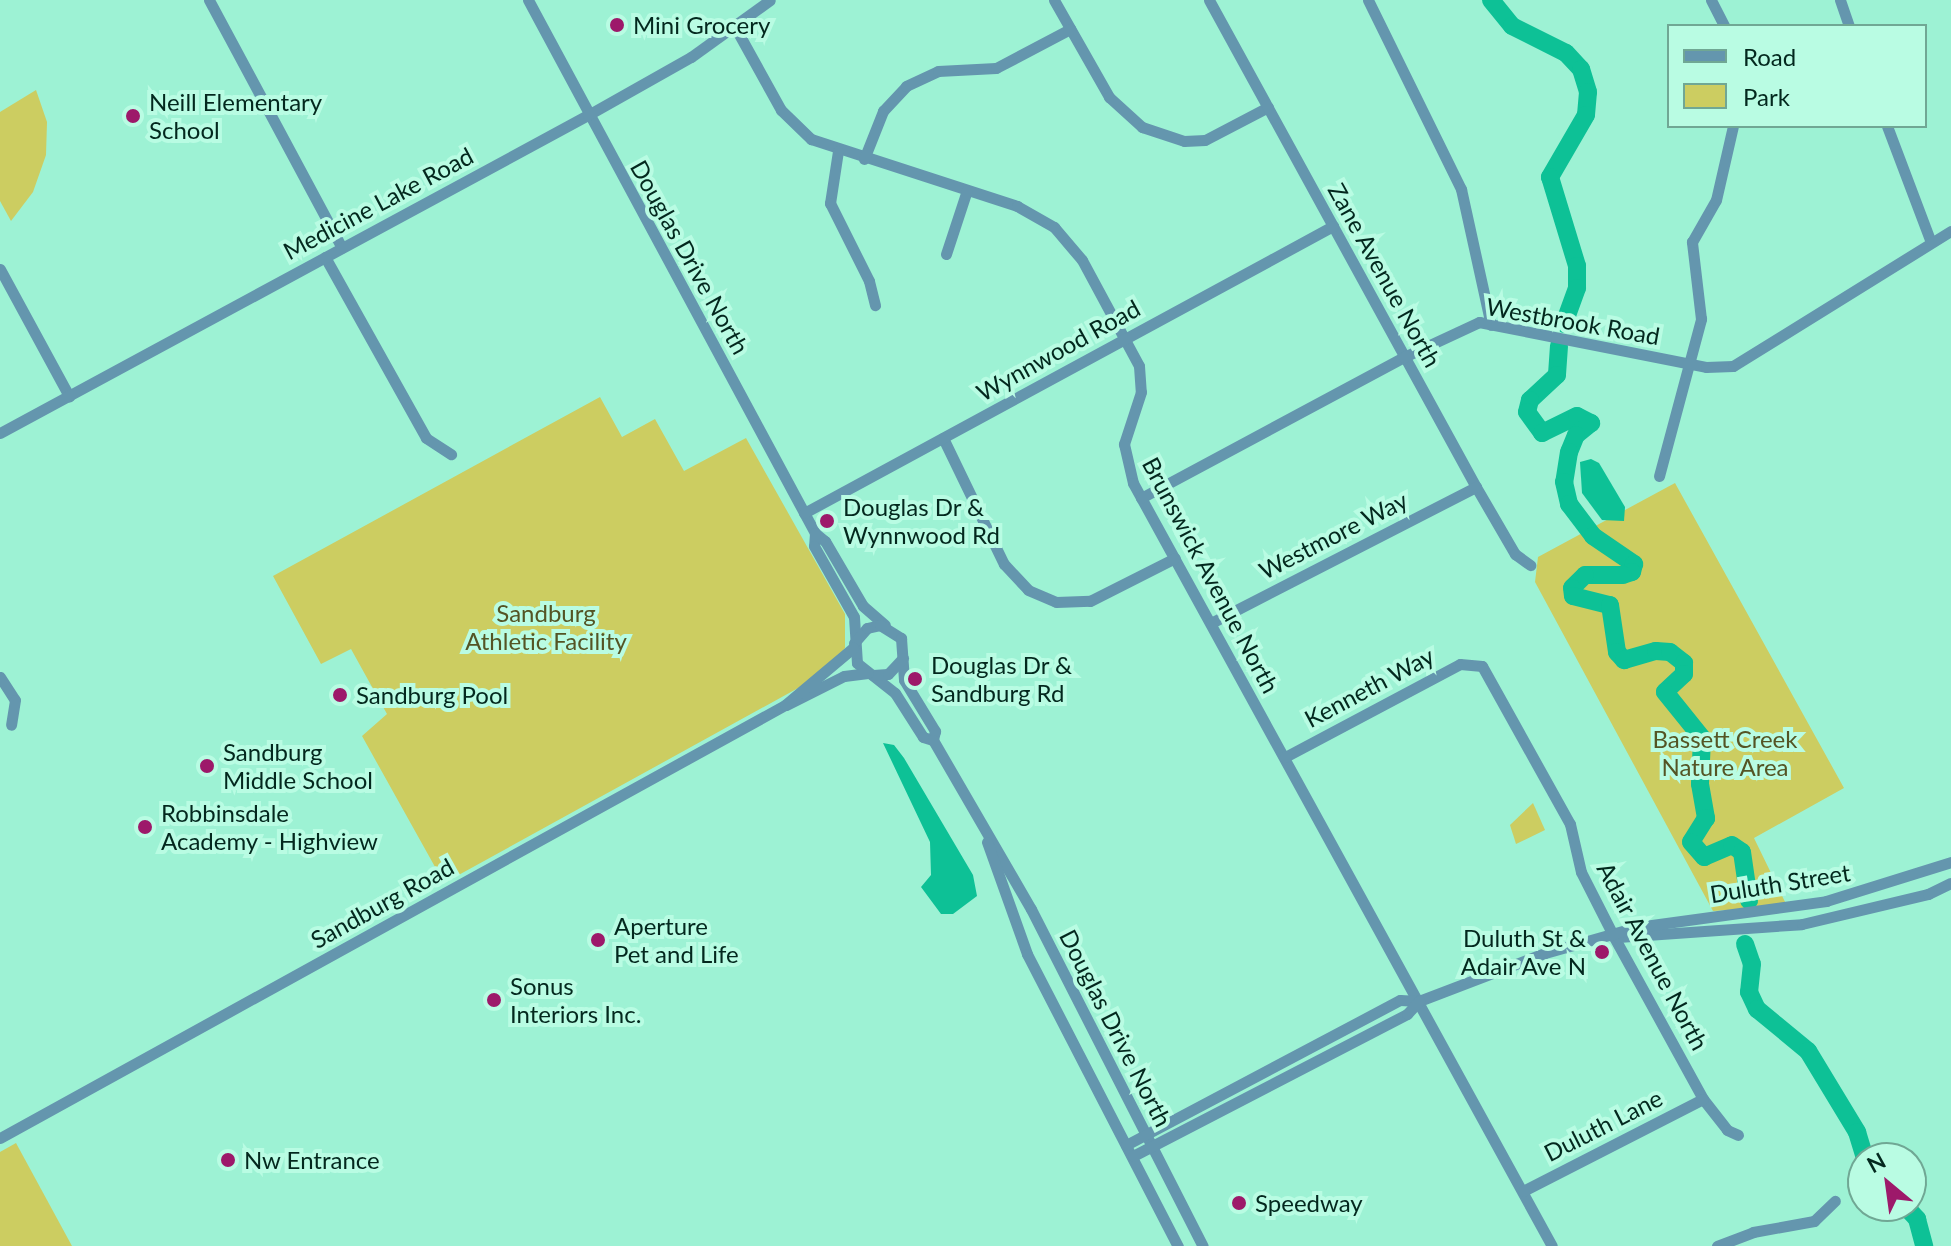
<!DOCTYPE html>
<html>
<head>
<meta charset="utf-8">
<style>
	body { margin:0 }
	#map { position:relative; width:1951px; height:1246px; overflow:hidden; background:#9df2d4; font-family:Lato,sans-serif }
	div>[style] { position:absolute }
	.green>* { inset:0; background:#cccd61 }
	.water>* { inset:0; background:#0dc196 }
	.river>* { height:18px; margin:-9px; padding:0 9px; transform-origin:9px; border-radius:9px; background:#0dc196 }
	.minor>* { height:11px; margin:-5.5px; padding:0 5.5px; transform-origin:5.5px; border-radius:5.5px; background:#6496ae }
	.dots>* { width:22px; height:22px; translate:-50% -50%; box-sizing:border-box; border:4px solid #b9fce3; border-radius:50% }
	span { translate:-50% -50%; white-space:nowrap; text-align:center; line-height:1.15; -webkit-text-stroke:8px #b9fce3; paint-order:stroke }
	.poi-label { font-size:24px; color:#03281e }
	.left { translate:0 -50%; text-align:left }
	.right { translate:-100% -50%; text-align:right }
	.street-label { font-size:24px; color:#03281e }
	.park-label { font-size:24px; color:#545424 }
	.legend { position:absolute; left:1667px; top:24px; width:260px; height:104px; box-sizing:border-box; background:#b9fce3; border:2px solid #70a794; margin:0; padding:10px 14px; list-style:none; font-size:24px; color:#03281e }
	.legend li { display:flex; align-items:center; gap:16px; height:40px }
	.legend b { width:40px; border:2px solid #70a794 }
	.north { position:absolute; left:1847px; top:1142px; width:80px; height:80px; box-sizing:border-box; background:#b9fce3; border:2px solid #70a794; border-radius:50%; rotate:331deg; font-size:22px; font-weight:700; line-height:32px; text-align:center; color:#03281e }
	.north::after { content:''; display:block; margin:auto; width:28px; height:36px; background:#9d196a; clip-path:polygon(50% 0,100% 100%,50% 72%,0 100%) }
</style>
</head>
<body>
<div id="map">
	<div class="green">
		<div style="clip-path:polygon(36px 90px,47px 122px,46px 155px,33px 192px,11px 221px,0 201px,0 112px)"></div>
		<div style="clip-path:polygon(600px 397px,622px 437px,655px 419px,684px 471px,746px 438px,845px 614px,845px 648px,830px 666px,800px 687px,444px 883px,362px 736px,387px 714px,351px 649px,321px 664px,273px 576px)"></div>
		<div style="clip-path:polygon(1675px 483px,1844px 788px,1754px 838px,1787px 906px,1713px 911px,1535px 582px,1538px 557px)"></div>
		<div style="clip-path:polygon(1533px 803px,1545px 830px,1516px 844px,1510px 825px)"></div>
		<div style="clip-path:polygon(16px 1143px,72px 1246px,0 1246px,0 1152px)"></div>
	</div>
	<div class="water">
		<div style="clip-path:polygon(1591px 459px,1599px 463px,1625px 507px,1624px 521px,1602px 520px,1582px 493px,1580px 462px)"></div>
		<div style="clip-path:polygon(883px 743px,894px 745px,904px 758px,973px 875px,977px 896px,953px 914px,941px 914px,921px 887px,931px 875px,930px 842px)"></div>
	</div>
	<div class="river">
		<div style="left:1491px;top:0;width:33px;rotate:51deg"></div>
		<div style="left:1512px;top:26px;width:60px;rotate:26.6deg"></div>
		<div style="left:1566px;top:53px;width:22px;rotate:47deg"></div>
		<div style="left:1581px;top:69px;width:24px;rotate:73deg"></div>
		<div style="left:1588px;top:92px;width:23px;rotate:95deg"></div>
		<div style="left:1586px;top:115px;width:72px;rotate:120.1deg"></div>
		<div style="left:1550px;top:177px;width:93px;rotate:73.1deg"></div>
		<div style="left:1577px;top:266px;width:22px;rotate:90deg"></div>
		<div style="left:1577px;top:288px;width:38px;rotate:110deg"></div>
		<div style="left:1559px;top:346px;width:29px;rotate:94deg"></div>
		<div style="left:1557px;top:375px;width:37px;rotate:137deg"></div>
		<div style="left:1530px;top:400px;width:12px;rotate:104deg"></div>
		<div style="left:1527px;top:412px;width:26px;rotate:54deg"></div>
		<div style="left:1542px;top:433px;width:39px;rotate:-26deg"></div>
		<div style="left:1577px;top:416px;width:16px;rotate:27deg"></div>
		<div style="left:1591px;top:423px;width:19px;rotate:141deg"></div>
		<div style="left:1576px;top:435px;width:18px;rotate:112deg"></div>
		<div style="left:1569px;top:452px;width:30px;rotate:99deg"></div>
		<div style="left:1564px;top:482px;width:23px;rotate:77deg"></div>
		<div style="left:1569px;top:504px;width:40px;rotate:53deg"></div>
		<div style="left:1593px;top:536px;width:50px;rotate:34.3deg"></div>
		<div style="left:1634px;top:564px;width:8px;rotate:104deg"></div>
		<div style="left:1632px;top:572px;width:9px;rotate:162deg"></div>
		<div style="left:1623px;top:575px;width:38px;rotate:180deg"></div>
		<div style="left:1585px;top:575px;width:18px;rotate:135deg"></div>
		<div style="left:1572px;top:588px;width:8px;rotate:83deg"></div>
		<div style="left:1573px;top:596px;width:38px;rotate:14deg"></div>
		<div style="left:1610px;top:605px;width:48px;rotate:81.5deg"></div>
		<div style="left:1617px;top:652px;width:11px;rotate:49deg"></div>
		<div style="left:1624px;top:660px;width:33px;rotate:-16deg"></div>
		<div style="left:1656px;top:651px;width:14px;rotate:4deg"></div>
		<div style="left:1670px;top:652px;width:18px;rotate:38deg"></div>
		<div style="left:1684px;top:663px;width:11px;rotate:90deg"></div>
		<div style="left:1684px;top:674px;width:26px;rotate:137deg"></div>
		<div style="left:1665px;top:692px;width:59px;rotate:51.2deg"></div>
		<div style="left:1702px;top:738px;width:46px;rotate:92.5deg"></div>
		<div style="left:1700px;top:784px;width:35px;rotate:80deg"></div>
		<div style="left:1706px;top:818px;width:28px;rotate:122deg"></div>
		<div style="left:1691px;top:842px;width:20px;rotate:49deg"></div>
		<div style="left:1704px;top:857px;width:30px;rotate:-23deg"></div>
		<div style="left:1732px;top:845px;width:12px;rotate:35deg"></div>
		<div style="left:1742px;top:852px;width:49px;rotate:81.7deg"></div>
		<div style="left:1745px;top:944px;width:21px;rotate:71deg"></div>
		<div style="left:1752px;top:964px;width:28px;rotate:96deg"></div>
		<div style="left:1749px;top:992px;width:19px;rotate:65deg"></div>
		<div style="left:1757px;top:1009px;width:66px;rotate:39.5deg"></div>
		<div style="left:1808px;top:1051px;width:95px;rotate:58.8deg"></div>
		<div style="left:1857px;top:1132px;width:27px;rotate:73deg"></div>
		<div style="left:1905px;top:1206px;width:18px;rotate:47deg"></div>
		<div style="left:1917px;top:1219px;width:28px;rotate:75deg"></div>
	</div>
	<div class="minor">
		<div style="left:209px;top:0;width:281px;rotate:61.8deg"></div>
		<div style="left:528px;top:0;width:605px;rotate:61.7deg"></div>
		<div style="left:815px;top:533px;width:13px;rotate:39deg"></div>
		<div style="left:825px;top:541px;width:75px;rotate:59.7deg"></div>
		<div style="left:863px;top:606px;width:29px;rotate:41deg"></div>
		<div style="left:1054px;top:0;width:112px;rotate:60.4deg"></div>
		<div style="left:1109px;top:97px;width:45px;rotate:42.3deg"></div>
		<div style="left:1142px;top:127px;width:44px;rotate:18.4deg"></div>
		<div style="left:1184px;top:141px;width:21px;rotate:-3deg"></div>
		<div style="left:1205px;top:140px;width:71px;rotate:-27.6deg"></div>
		<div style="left:1209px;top:0;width:555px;rotate:61.27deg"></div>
		<div style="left:1476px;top:487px;width:78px;rotate:59.8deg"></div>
		<div style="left:1515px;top:554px;width:19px;rotate:36deg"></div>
		<div style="left:1368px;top:0;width:211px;rotate:63.8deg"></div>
		<div style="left:1461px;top:189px;width:139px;rotate:77.6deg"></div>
		<div style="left:1711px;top:0;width:29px;rotate:63deg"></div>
		<div style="left:1840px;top:0;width:28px;rotate:71deg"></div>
		<div style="left:735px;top:27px;width:95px;rotate:61deg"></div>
		<div style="left:781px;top:110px;width:42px;rotate:44deg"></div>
		<div style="left:811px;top:139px;width:217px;rotate:18deg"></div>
		<div style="left:1017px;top:206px;width:43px;rotate:29.6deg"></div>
		<div style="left:1054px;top:227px;width:43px;rotate:49.7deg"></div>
		<div style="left:1082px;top:260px;width:120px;rotate:61.7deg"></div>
		<div style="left:1139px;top:366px;width:26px;rotate:86deg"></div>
		<div style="left:1141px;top:392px;width:55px;rotate:108.1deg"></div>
		<div style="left:1124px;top:444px;width:40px;rotate:77deg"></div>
		<div style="left:1133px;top:483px;width:870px;rotate:61.23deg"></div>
		<div style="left:1887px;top:126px;width:122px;rotate:69.3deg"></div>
		<div style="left:838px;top:151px;width:53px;rotate:98.7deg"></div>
		<div style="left:830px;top:203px;width:87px;rotate:63.4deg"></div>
		<div style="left:869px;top:281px;width:25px;rotate:76deg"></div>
		<div style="left:864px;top:159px;width:52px;rotate:-68.4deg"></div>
		<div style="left:883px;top:111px;width:34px;rotate:-47deg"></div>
		<div style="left:906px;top:86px;width:35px;rotate:-25deg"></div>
		<div style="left:938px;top:71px;width:58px;rotate:-3deg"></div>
		<div style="left:996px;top:68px;width:84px;rotate:-27.8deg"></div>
		<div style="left:946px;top:254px;width:67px;rotate:-71.8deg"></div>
		<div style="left:325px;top:257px;width:207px;rotate:60.8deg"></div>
		<div style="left:426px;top:438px;width:30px;rotate:33deg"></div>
		<div style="left:0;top:269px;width:145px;rotate:61.5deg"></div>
		<div style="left:0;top:433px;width:668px;rotate:-28.41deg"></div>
		<div style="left:588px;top:115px;width:118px;rotate:-29.4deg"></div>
		<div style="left:691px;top:57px;width:97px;rotate:-35.8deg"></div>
		<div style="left:943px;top:438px;width:140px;rotate:64.2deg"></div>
		<div style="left:1004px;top:564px;width:35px;rotate:47deg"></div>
		<div style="left:1028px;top:590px;width:30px;rotate:23deg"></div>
		<div style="left:1056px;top:602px;width:34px;rotate:-2deg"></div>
		<div style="left:1090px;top:601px;width:95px;rotate:-26.8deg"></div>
		<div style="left:1659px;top:476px;width:163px;rotate:-75deg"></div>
		<div style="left:1701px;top:319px;width:78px;rotate:-96.7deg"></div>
		<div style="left:1692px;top:242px;width:48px;rotate:-60.3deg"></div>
		<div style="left:1716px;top:200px;width:76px;rotate:-77.1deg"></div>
		<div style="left:1141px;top:498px;width:298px;rotate:-28.2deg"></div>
		<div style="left:1404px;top:357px;width:83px;rotate:-25deg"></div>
		<div style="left:1479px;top:322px;width:231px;rotate:11.2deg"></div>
		<div style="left:1706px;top:367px;width:27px;rotate:-2deg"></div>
		<div style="left:1733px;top:366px;width:256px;rotate:-31.8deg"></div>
		<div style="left:804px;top:513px;width:602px;rotate:-28.48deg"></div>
		<div style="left:815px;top:533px;width:13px;rotate:94deg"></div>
		<div style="left:814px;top:546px;width:81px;rotate:60.6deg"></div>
		<div style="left:854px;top:617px;width:46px;rotate:86.3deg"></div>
		<div style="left:857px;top:663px;width:48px;rotate:38.3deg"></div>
		<div style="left:895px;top:693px;width:52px;rotate:57.5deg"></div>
		<div style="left:923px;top:737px;width:10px;rotate:17deg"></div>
		<div style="left:1211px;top:623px;width:298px;rotate:-27.2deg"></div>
		<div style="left:854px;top:643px;width:20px;rotate:-49deg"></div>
		<div style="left:867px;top:628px;width:13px;rotate:-13deg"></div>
		<div style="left:880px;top:625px;width:25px;rotate:32deg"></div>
		<div style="left:901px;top:638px;width:42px;rotate:85.9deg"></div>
		<div style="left:904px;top:680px;width:60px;rotate:58.7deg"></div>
		<div style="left:935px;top:731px;width:9px;rotate:103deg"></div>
		<div style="left:933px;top:740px;width:195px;rotate:59.9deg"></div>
		<div style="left:1031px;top:909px;width:378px;rotate:63deg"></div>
		<div style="left:873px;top:675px;width:15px;rotate:-4deg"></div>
		<div style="left:888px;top:674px;width:22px;rotate:-47deg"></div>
		<div style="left:0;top:677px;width:27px;rotate:57deg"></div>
		<div style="left:15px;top:700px;width:25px;rotate:99deg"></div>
		<div style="left:786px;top:705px;width:65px;rotate:-26.6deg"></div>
		<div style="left:844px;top:676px;width:24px;rotate:-7deg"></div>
		<div style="left:1285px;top:757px;width:198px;rotate:-28deg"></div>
		<div style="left:1460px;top:664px;width:22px;rotate:5deg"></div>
		<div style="left:1482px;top:666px;width:181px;rotate:60.9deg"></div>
		<div style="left:1570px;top:824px;width:49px;rotate:77.1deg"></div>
		<div style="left:1581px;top:872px;width:73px;rotate:63.1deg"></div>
		<div style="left:1614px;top:937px;width:185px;rotate:61.2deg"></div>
		<div style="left:1703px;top:1099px;width:39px;rotate:52deg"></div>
		<div style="left:1727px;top:1130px;width:12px;rotate:24deg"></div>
		<div style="left:987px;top:842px;width:119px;rotate:70.3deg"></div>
		<div style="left:1027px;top:954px;width:329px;rotate:62.7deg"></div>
		<div style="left:1618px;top:937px;width:184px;rotate:-4deg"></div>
		<div style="left:1802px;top:924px;width:130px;rotate:-13.4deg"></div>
		<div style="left:1928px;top:894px;width:25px;rotate:-26deg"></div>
		<div style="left:0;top:1138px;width:897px;rotate:-28.88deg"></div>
		<div style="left:785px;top:705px;width:89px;rotate:-40deg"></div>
		<div style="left:1126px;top:1145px;width:310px;rotate:-27.9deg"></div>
		<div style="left:1400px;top:1000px;width:19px;rotate:3deg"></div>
		<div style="left:1419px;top:1001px;width:135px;rotate:-20.9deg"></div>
		<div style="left:1545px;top:953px;width:96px;rotate:-15.8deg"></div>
		<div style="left:1637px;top:927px;width:191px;rotate:-7.8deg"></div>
		<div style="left:1826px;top:901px;width:131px;rotate:-17.3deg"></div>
		<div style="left:1133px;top:1156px;width:309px;rotate:-27.4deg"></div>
		<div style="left:1407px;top:1014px;width:18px;rotate:-47deg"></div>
		<div style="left:1523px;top:1191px;width:202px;rotate:-27.1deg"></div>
		<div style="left:1717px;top:1246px;width:39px;rotate:-21deg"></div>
		<div style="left:1753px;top:1232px;width:62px;rotate:-10.2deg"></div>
		<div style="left:1814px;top:1221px;width:29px;rotate:-44deg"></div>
	</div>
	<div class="dots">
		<div style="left:617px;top:25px;background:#9d196a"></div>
		<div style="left:133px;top:116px;background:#9d196a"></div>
		<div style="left:827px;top:521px;background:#9d196a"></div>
		<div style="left:915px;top:679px;background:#9d196a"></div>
		<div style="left:340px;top:695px;background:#9d196a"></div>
		<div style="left:207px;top:766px;background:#9d196a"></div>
		<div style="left:145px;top:827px;background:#9d196a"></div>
		<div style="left:598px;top:940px;background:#9d196a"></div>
		<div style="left:1602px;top:952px;background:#9d196a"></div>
		<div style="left:494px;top:1000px;background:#9d196a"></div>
		<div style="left:228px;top:1160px;background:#9d196a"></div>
		<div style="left:1239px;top:1203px;background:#9d196a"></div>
	</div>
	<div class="poi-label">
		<span class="left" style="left:633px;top:25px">Mini Grocery</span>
		<span class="left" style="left:149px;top:116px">Neill Elementary<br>School</span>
		<span class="left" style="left:843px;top:521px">Douglas Dr &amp;<br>Wynnwood Rd</span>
		<span class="left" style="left:931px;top:679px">Douglas Dr &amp;<br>Sandburg Rd</span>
		<span class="left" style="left:356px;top:695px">Sandburg Pool</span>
		<span class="left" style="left:223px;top:766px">Sandburg<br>Middle School</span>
		<span class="left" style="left:161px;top:827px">Robbinsdale<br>Academy - Highview</span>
		<span class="left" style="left:614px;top:940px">Aperture<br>Pet and Life</span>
		<span class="right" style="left:1586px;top:952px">Duluth St &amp;<br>Adair Ave N</span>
		<span class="left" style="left:510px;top:1000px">Sonus<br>Interiors Inc.</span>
		<span class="left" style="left:244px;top:1160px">Nw Entrance</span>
		<span class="left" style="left:1255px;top:1203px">Speedway</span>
	</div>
	<div class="street-label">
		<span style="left:378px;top:203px;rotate:-28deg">Medicine Lake Road</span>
		<span style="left:690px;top:257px;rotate:61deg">Douglas Drive North</span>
		<span style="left:1385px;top:275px;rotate:61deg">Zane Avenue North</span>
		<span style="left:1573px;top:321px;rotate:10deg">Westbrook Road</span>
		<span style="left:1058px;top:350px;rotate:-29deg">Wynnwood Road</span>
		<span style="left:1333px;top:535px;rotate:-27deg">Westmore Way</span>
		<span style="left:1211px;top:575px;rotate:62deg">Brunswick Avenue North</span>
		<span style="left:1369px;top:687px;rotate:-28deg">Kenneth Way</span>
		<span style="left:1780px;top:883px;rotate:-9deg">Duluth Street</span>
		<span style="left:382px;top:903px;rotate:-29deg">Sandburg Road</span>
		<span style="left:1653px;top:956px;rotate:62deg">Adair Avenue North</span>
		<span style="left:1116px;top:1028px;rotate:63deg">Douglas Drive North</span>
		<span style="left:1603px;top:1125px;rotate:-27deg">Duluth Lane</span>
	</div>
	<div class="park-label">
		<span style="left:546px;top:627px">Sandburg<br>Athletic Facility</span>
		<span style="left:1725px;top:753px">Bassett Creek<br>Nature Area</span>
	</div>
	<ul class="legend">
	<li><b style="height:10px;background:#6496ae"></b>Road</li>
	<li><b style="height:22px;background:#cccd61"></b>Park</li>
	</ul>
	<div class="north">N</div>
</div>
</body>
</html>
